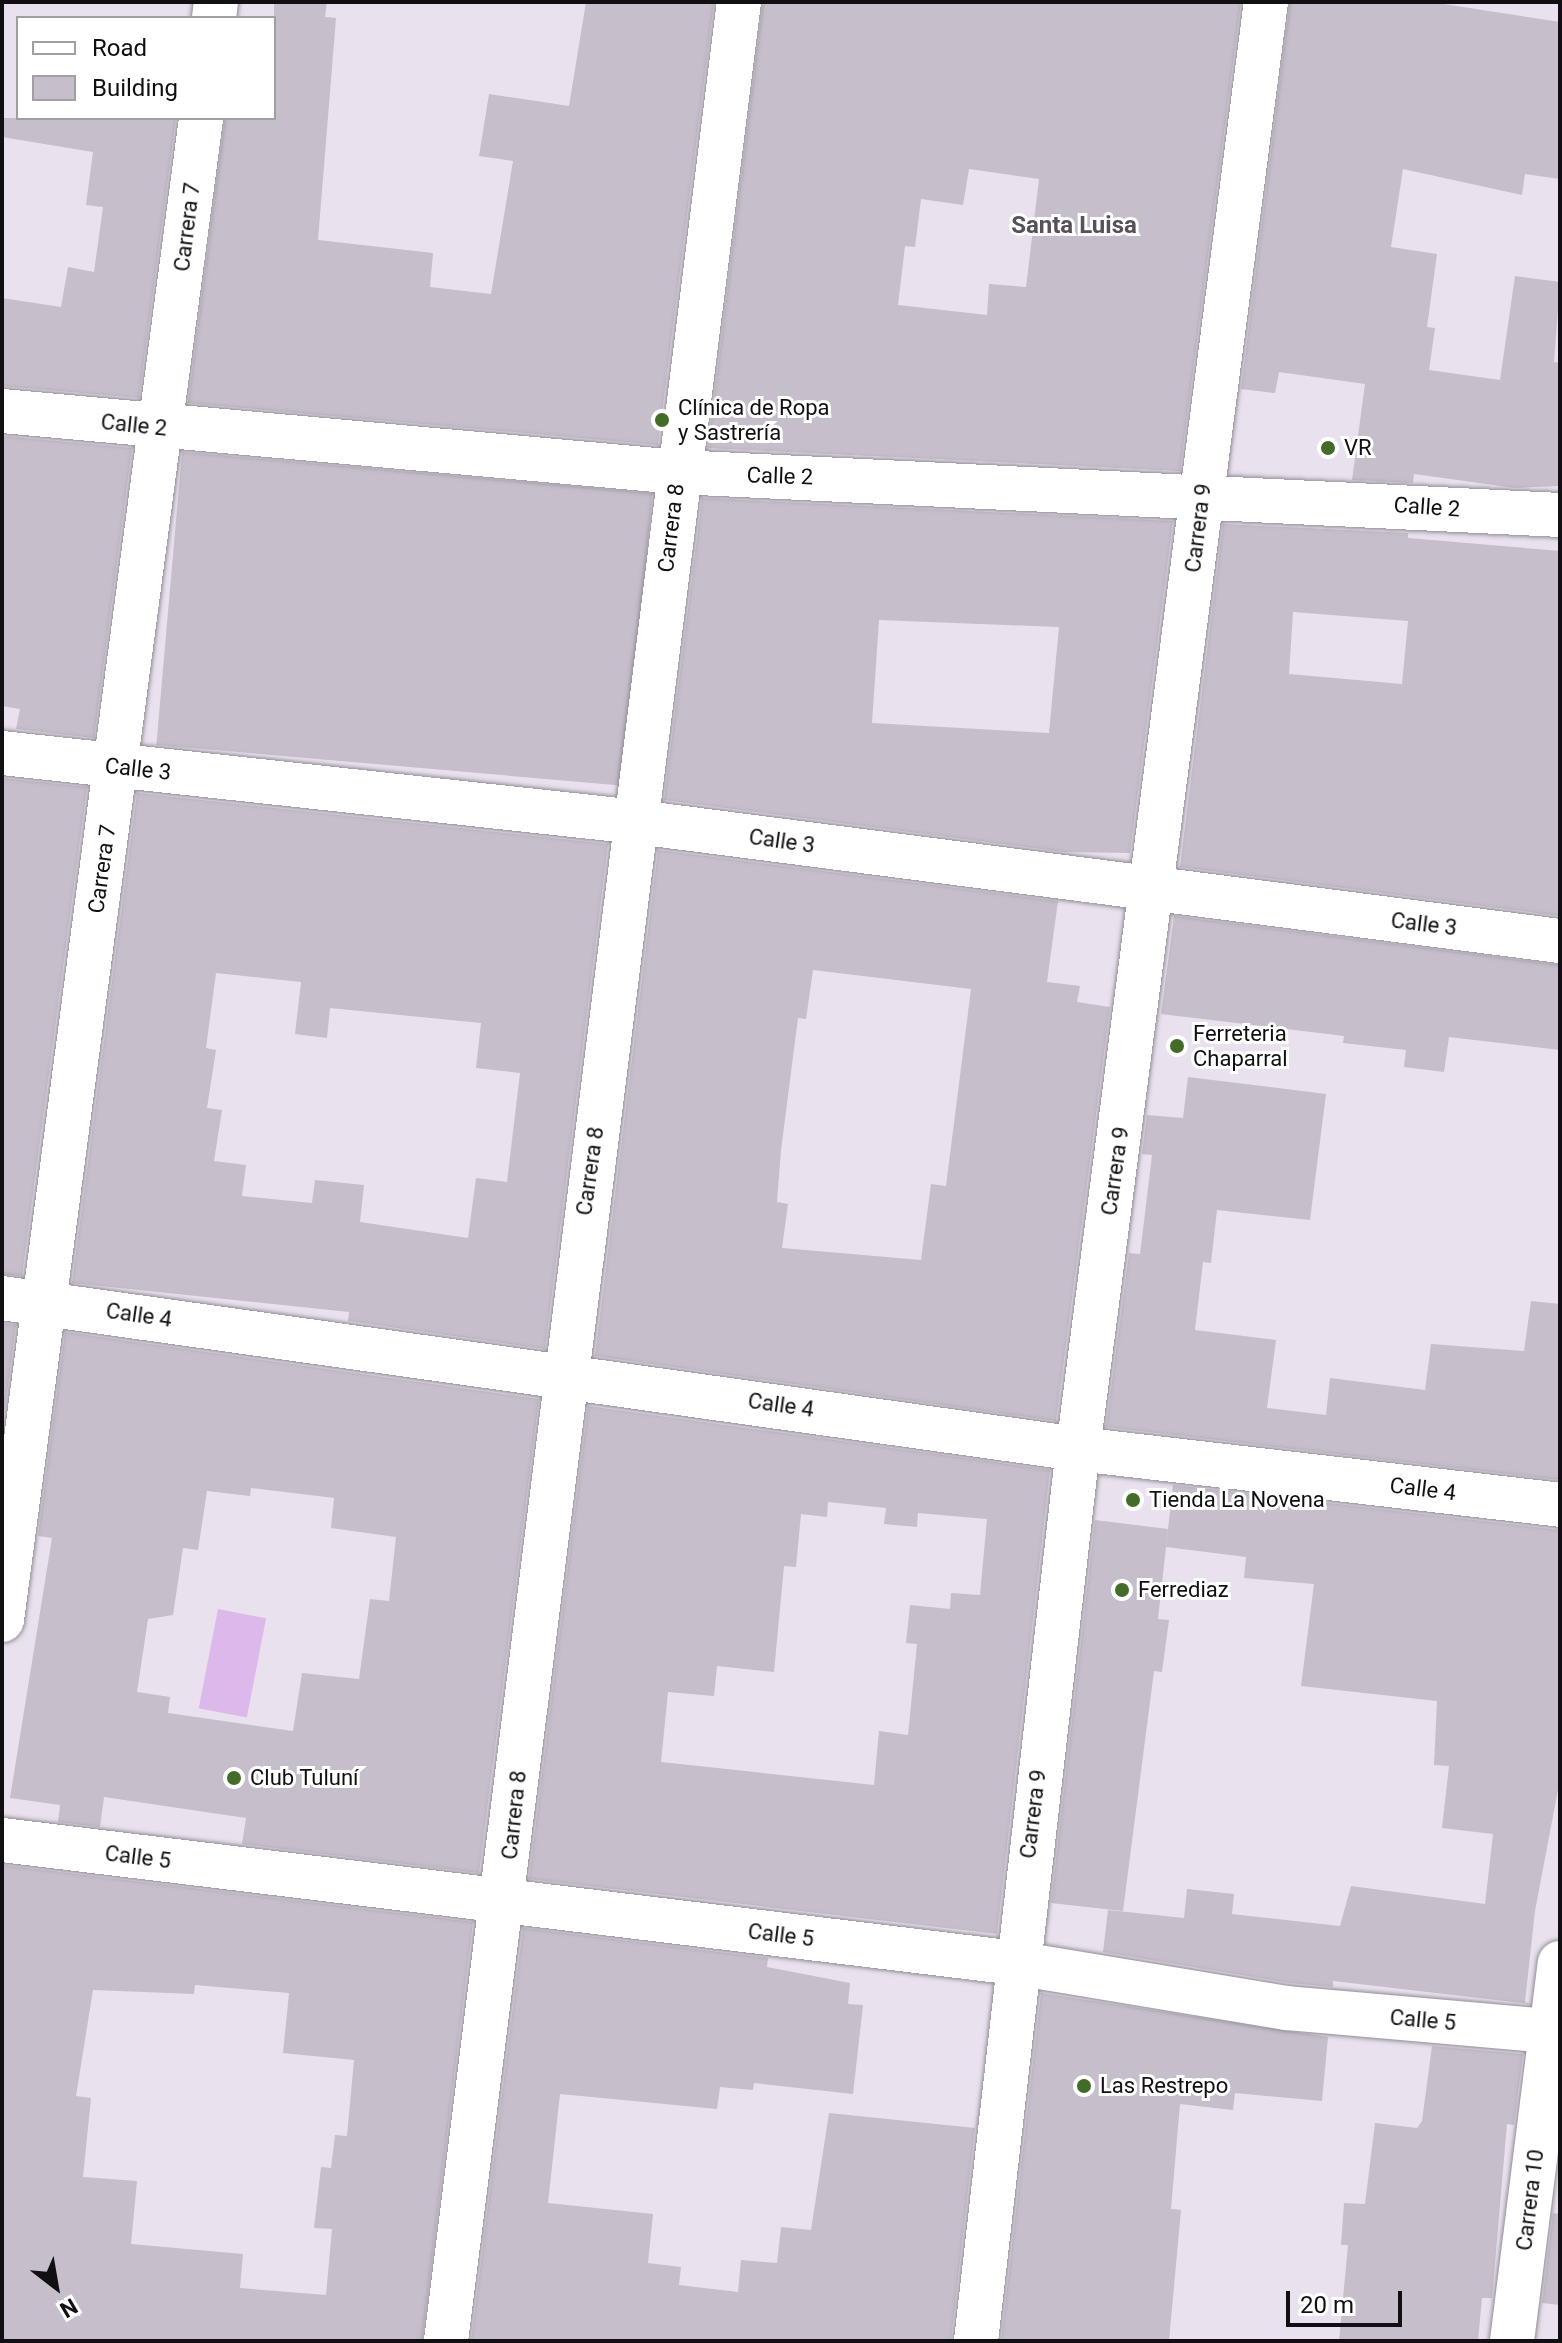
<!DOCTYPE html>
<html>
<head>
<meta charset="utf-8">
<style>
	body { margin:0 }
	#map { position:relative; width:1562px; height:2343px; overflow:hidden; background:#e9e1ed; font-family:Roboto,sans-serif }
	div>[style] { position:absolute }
	.water>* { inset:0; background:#dcb8eb; transform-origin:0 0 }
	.building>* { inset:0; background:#c6beca; transform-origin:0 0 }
	.roads { filter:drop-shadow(0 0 2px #938c96) drop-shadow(0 0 2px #938c96) }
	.street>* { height:44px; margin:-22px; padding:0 22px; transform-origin:22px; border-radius:22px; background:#fff }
	.secondary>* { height:44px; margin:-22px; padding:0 22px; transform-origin:22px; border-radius:22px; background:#fff }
	.dots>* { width:22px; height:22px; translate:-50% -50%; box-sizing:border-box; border:4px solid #fff; border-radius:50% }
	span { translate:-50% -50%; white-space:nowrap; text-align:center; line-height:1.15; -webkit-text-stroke:6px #fff; paint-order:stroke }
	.street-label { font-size:22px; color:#120f13 }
	.poi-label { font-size:22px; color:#120f13 }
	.left { translate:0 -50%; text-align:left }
	.neighbourhood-label { font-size:24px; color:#57505a; font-weight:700 }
	.frame { position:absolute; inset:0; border:4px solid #120f13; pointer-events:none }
	.legend { position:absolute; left:16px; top:16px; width:260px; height:104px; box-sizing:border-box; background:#fff; border:2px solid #a09fa1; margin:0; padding:10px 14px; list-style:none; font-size:24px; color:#120f13 }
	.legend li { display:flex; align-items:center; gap:16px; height:40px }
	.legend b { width:40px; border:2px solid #a09fa1 }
	.north { position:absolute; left:16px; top:2247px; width:80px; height:80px; -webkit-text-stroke:6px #fff; paint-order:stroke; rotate:149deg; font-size:22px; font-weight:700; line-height:32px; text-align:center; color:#120f13 }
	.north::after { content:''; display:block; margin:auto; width:28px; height:36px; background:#120f13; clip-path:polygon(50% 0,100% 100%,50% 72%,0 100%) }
	.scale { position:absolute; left:1286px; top:2291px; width:116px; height:36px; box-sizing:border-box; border:4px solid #120f13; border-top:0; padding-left:10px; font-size:24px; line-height:28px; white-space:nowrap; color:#120f13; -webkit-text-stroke:6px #fff; paint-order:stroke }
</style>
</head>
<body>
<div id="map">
	<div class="water">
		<div style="left:218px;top:1609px;width:49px;height:101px;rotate:11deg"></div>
	</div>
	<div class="building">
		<div style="clip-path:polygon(274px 2px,327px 2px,325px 17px,336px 18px,318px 240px,433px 253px,430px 287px,491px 294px,513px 161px,479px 156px,489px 94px,569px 106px,586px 2px,714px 2px,658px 445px,188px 403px,225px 118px,274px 118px)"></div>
		<div style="clip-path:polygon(evenodd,763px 2px,1241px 2px,1180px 471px,708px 448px,763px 2px,969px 169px,1039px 179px,1026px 287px,989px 284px,987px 315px,898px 305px,905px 246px,915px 247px,921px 199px,963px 205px,969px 169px)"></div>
		<div style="clip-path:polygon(1290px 2px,1431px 2px,1560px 22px,1560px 179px,1525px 174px,1522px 195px,1403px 169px,1391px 247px,1437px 254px,1427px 327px,1435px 328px,1429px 370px,1500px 380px,1515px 276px,1560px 282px,1554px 362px,1560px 363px,1560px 486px,1515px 488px,1414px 474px,1413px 483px,1352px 480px,1365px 384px,1279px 372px,1275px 393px,1241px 389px)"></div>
		<div style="clip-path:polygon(2px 118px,176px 118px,139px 398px,2px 386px,2px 298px,61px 307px,68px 267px,94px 272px,103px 207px,86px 205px,93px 152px,2px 137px)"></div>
		<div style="clip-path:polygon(2px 436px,132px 448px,94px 738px,16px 729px,20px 709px,2px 706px)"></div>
		<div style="left:182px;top:452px;width:472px;height:294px;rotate:5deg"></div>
		<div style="clip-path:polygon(evenodd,702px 498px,1173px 521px,1130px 853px,1064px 852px,664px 800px,702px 498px,879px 620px,1059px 627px,1049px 733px,872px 723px,879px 620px)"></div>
		<div style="clip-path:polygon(evenodd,1223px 524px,1408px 533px,1408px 538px,1560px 551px,1560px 916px,1180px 867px,1223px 524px,1293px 612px,1408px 621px,1402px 684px,1289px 674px,1293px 612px)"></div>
		<div style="clip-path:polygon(2px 778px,87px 787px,22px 1276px,2px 1274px)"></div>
		<div style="clip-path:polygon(evenodd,137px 793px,608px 844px,545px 1349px,348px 1321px,349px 1312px,72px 1283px,137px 793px,216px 973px,301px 982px,295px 1034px,327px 1038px,330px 1008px,481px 1023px,476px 1068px,520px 1073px,507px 1182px,476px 1178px,468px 1238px,360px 1222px,364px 1185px,315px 1180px,312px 1203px,242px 1196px,246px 1165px,214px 1161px,222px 1110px,207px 1108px,216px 1050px,206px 1048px,216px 973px)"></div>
		<div style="clip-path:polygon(evenodd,658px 850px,1058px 901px,1047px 982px,1080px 986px,1077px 1002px,1110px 1007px,1056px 1421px,595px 1356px,658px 850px,813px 970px,971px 989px,946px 1186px,931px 1184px,921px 1260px,782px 1248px,788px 1204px,777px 1202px,781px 1150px,798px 1018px,806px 1019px,813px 970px)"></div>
		<div style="clip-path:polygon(1174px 916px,1560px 965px,1560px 1050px,1449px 1037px,1444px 1072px,1404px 1067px,1406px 1050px,1343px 1043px,1344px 1036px,1161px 1014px)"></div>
		<div style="clip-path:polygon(1188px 1077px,1326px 1094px,1310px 1220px,1217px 1210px,1211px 1263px,1203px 1262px,1195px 1330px,1276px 1340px,1267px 1408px,1326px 1415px,1330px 1378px,1425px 1390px,1431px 1344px,1524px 1351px,1531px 1301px,1560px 1304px,1560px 1480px,1106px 1427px,1129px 1253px,1140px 1254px,1152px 1155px,1142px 1154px,1147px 1115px,1183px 1118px)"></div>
		<div style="clip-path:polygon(16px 1325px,2px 1430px,2px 1323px)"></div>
		<div style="clip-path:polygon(evenodd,65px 1332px,539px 1399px,479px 1873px,242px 1844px,246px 1818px,104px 1797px,100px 1827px,58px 1822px,60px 1805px,10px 1798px,52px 1538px,38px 1536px,65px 1332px,251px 1488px,334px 1498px,331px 1528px,396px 1537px,389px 1601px,370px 1599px,359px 1679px,302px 1673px,293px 1731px,168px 1713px,170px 1697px,137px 1692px,148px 1619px,173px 1615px,183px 1548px,198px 1550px,207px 1491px,250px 1496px,251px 1488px)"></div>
		<div style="clip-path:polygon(evenodd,588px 1406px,1050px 1470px,997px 1934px,529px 1879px,588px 1406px,828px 1502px,886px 1508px,884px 1524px,917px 1527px,918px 1513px,987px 1519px,980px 1595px,951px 1593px,950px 1609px,910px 1605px,906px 1643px,917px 1644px,908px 1735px,879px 1731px,874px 1785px,661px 1762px,668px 1692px,714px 1696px,717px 1666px,774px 1672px,784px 1566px,796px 1567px,801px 1514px,827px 1517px,828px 1502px)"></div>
		<div style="clip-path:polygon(1173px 1485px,1560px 1530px,1560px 1779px,1535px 1911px,1525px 2002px,1530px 2004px,1333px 1981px,1333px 1987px,1290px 1983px,1103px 1952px,1108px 1910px,1184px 1918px,1187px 1889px,1234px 1894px,1232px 1914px,1340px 1926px,1351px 1886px,1485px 1904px,1493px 1834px,1442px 1828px,1449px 1766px,1434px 1765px,1437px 1701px,1301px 1686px,1314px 1584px,1244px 1578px,1246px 1557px,1166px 1547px)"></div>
		<div style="clip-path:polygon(1095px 1520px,1168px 1529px,1158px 1619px,1169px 1620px,1162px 1672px,1154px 1671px,1123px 1911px,1051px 1903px)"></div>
		<div style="clip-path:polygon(evenodd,2px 1865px,473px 1922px,422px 2341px,2px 2341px,2px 1865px,195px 1985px,289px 1993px,283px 2053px,354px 2060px,347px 2136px,335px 2135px,331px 2168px,321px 2167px,314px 2228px,332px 2229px,326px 2295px,240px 2288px,243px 2254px,131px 2244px,137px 2181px,83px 2177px,91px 2098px,76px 2096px,93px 1990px,194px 1994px,195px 1985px)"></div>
		<div style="clip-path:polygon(523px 1928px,768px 1958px,767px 1967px,850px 1983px,848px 2004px,863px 2005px,853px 2094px,754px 2083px,753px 2090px,720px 2087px,717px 2109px,560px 2094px,548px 2203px,653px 2214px,648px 2263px,681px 2267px,679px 2285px,738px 2292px,741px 2260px,777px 2263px,781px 2227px,811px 2230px,829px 2113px,975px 2128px,951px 2341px,471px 2341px)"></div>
		<div style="clip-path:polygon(1041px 1993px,1328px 2037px,1322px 2101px,1235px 2093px,1233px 2110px,1180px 2104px,1171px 2209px,1181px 2210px,1169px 2341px,1001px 2341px)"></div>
		<div style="clip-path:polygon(1432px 2046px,1523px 2054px,1514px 2125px,1507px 2124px,1492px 2298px,1482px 2298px,1478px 2341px,1339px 2341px,1348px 2245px,1341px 2245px,1344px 2203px,1365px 2204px,1375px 2123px,1417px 2128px,1422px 2121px)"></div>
		<div style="clip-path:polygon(1553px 2213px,1560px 2214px,1560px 2305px,1542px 2303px)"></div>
	</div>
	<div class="roads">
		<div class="street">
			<div style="left:214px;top:18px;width:16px;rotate:-83deg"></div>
			<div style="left:2px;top:411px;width:679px;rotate:5.16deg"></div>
			<div style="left:678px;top:472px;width:883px;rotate:2.79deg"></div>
			<div style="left:2px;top:753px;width:639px;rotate:6.2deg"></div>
			<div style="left:637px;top:822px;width:931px;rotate:7.35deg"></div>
			<div style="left:2px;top:1298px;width:1087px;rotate:7.99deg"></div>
			<div style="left:1078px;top:1449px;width:485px;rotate:6.6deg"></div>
			<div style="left:2px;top:1620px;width:1515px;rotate:-82.45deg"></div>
			<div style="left:2px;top:1840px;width:1020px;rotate:6.92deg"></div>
			<div style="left:1015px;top:1963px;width:276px;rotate:9.4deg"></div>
			<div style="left:1287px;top:2008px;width:274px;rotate:5deg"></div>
			<div style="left:446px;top:2341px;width:2357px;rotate:-82.86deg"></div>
		</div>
		<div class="secondary">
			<div style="left:976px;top:2341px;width:898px;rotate:-83.48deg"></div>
			<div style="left:1078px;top:1449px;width:1459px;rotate:-82.6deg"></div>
			<div style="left:1512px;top:2341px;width:381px;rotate:-82.8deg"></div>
		</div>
	</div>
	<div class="dots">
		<div style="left:662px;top:420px;background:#426c28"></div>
		<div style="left:1328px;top:448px;background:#426c28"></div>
		<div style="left:1177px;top:1046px;background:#426c28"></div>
		<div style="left:1133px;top:1500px;background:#426c28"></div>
		<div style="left:1122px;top:1590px;background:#426c28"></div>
		<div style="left:234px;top:1778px;background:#426c28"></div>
		<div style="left:1084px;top:2086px;background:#426c28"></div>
	</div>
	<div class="street-label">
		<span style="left:187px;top:227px;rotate:-83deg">Carrera 7</span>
		<span style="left:134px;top:425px;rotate:6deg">Calle 2</span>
		<span style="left:780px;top:476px;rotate:2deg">Calle 2</span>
		<span style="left:1427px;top:507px;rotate:4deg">Calle 2</span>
		<span style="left:671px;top:528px;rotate:-83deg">Carrera 8</span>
		<span style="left:1198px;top:528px;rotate:-83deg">Carrera 9</span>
		<span style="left:138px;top:769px;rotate:6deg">Calle 3</span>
		<span style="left:782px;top:841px;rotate:8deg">Calle 3</span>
		<span style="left:102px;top:869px;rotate:-82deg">Carrera 7</span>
		<span style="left:1424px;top:924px;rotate:7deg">Calle 3</span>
		<span style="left:590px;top:1171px;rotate:-82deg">Carrera 8</span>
		<span style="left:1115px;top:1171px;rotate:-82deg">Carrera 9</span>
		<span style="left:139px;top:1315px;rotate:8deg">Calle 4</span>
		<span style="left:781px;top:1405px;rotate:8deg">Calle 4</span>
		<span style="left:1423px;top:1489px;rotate:7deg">Calle 4</span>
		<span style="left:1033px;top:1814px;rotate:-83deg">Carrera 9</span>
		<span style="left:514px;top:1815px;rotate:-84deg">Carrera 8</span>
		<span style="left:138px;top:1857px;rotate:7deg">Calle 5</span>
		<span style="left:781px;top:1935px;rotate:7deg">Calle 5</span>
		<span style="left:1423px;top:2020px;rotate:5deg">Calle 5</span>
		<span style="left:1530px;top:2200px;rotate:-83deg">Carrera 10</span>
	</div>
	<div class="poi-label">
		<span class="left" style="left:678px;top:420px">Clínica de Ropa<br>y Sastrería</span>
		<span class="left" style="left:1344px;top:448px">VR</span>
		<span class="left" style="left:1193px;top:1046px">Ferreteria<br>Chaparral</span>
		<span class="left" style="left:1149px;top:1500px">Tienda La Novena</span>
		<span class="left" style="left:1138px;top:1590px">Ferrediaz</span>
		<span class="left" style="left:250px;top:1778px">Club Tuluní</span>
		<span class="left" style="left:1100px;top:2086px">Las Restrepo</span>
	</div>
	<div class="neighbourhood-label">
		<span style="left:1074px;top:226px">Santa Luisa</span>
	</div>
	<div class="frame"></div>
	<ul class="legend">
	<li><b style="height:10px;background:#fff"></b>Road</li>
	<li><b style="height:22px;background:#c6beca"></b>Building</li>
	</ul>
	<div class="north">N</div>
	<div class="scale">20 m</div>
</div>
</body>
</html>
